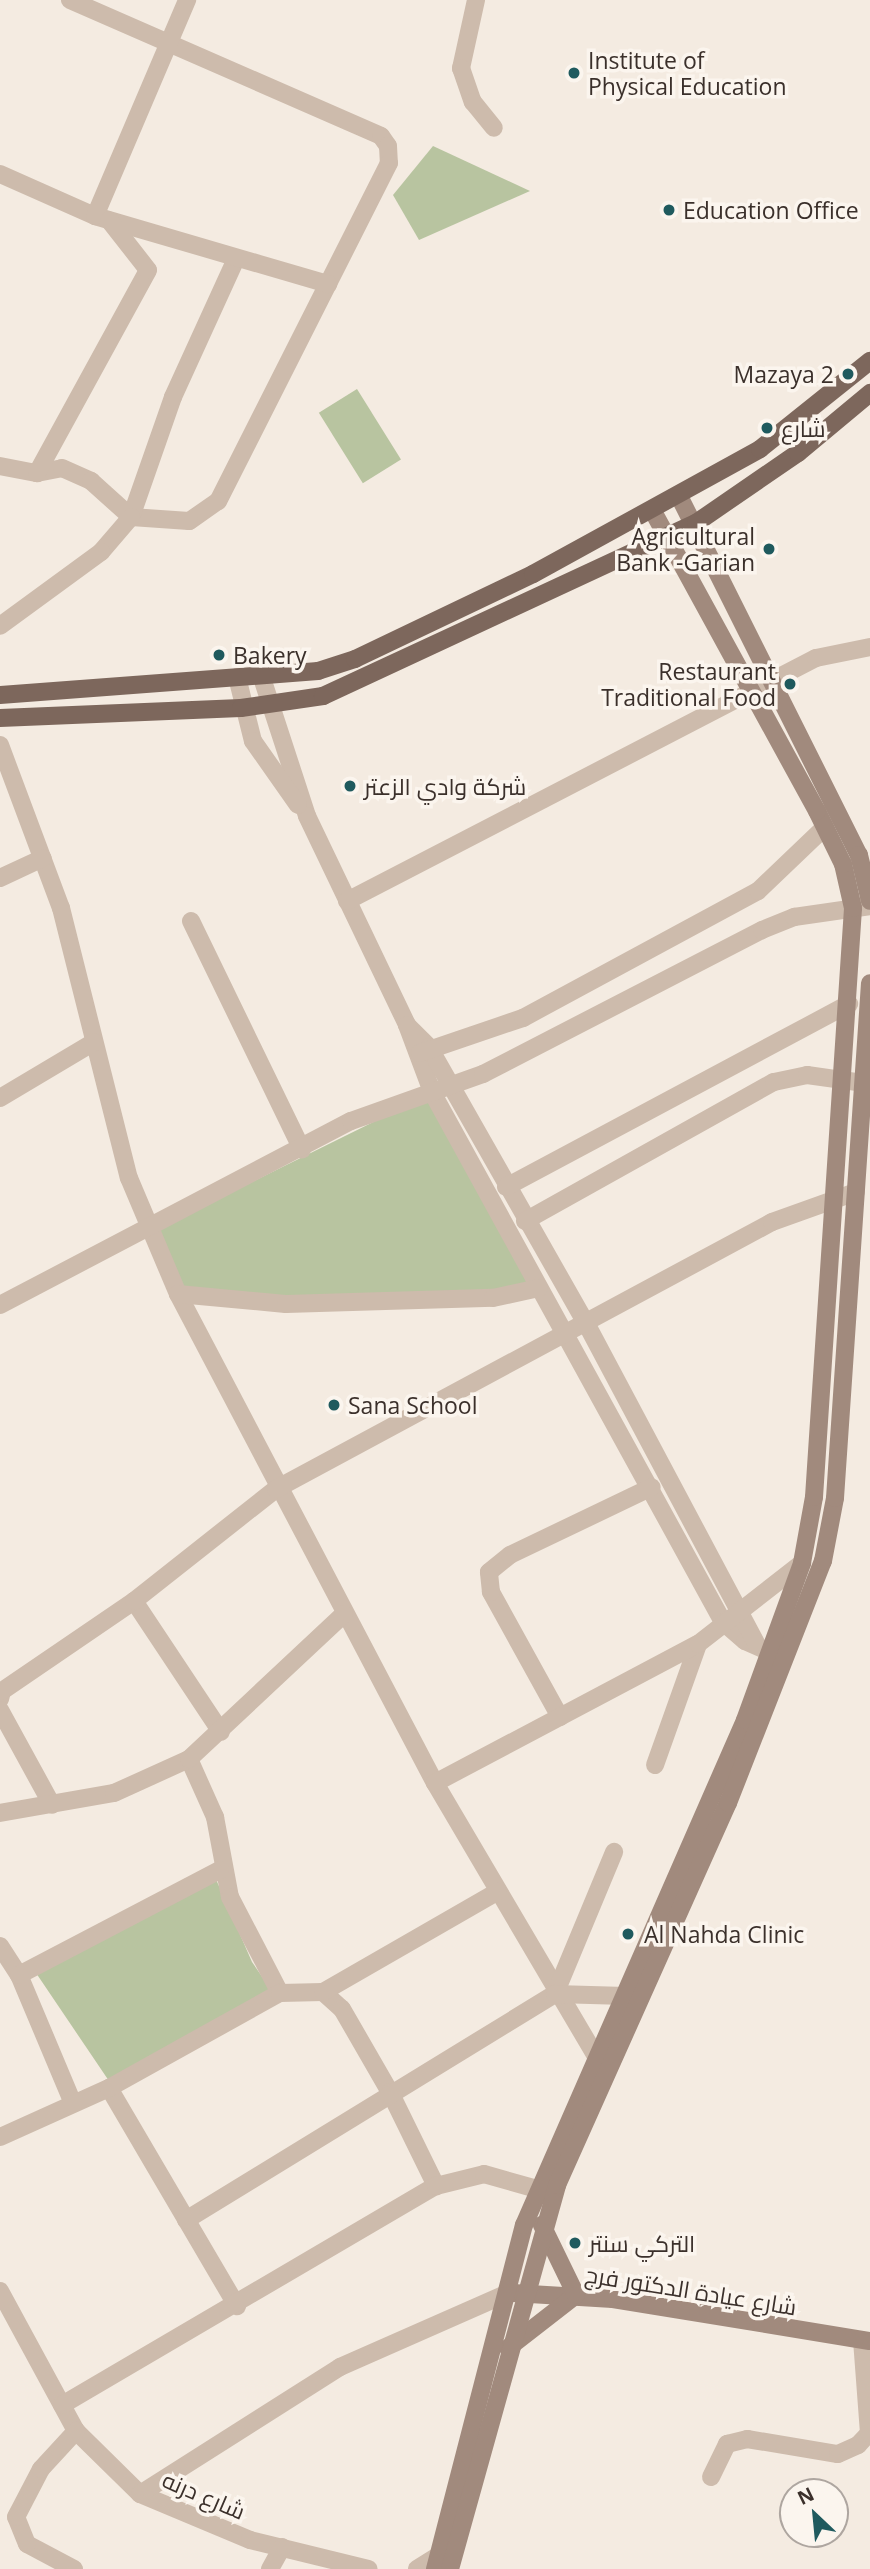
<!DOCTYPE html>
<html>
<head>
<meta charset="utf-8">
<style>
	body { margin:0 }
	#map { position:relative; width:870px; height:2569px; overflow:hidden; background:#f4ebe1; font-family:"Open Sans",Cairo,sans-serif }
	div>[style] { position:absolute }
	.green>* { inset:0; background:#b8c4a0; transform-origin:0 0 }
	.street>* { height:18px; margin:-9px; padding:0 9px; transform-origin:9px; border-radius:9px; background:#cdbbac }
	.secondary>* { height:18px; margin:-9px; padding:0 9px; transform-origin:9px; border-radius:9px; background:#a18a7d }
	.primary>* { height:18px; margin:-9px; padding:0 9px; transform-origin:9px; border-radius:9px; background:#7d675c }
	.dots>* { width:19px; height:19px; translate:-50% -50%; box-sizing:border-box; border:4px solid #fbf5ee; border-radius:50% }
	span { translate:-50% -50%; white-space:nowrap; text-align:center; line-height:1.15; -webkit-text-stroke:7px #fbf5ee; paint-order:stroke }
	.poi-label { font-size:23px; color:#3b302b }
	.left { translate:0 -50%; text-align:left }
	.right { translate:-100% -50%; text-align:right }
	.street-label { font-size:23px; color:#3b302b }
	.north { position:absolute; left:779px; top:2478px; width:70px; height:70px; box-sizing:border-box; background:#fbf5ee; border:2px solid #aea6a0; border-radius:50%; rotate:334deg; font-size:19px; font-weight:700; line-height:28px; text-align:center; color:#3b302b }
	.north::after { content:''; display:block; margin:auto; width:24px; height:32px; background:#1f5a5e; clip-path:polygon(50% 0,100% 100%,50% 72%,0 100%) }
</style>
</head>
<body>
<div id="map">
	<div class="green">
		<div style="clip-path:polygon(433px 146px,530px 191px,419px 240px,393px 195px)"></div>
		<div style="left:357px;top:389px;width:83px;height:45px;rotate:58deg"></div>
		<div style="clip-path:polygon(432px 1093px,538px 1288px,287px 1302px,180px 1292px,153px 1231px)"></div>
		<div style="clip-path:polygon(215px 1877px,252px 1962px,272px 1991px,109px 2081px,34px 1970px)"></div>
	</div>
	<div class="street">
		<div style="left:70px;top:0;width:339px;rotate:23.6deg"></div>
		<div style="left:381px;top:136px;width:12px;rotate:55deg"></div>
		<div style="left:388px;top:146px;width:17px;rotate:87deg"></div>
		<div style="left:389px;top:163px;width:379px;rotate:116.8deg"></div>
		<div style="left:218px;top:501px;width:35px;rotate:145deg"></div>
		<div style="left:189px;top:521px;width:58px;rotate:-176.1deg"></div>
		<div style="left:131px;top:517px;width:127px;rotate:-70.7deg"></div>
		<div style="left:173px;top:397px;width:149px;rotate:-65.5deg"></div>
		<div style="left:476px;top:0;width:70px;rotate:102.4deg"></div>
		<div style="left:461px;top:68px;width:36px;rotate:71deg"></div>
		<div style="left:473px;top:102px;width:33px;rotate:51deg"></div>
		<div style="left:0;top:174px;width:104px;rotate:23.9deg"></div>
		<div style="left:95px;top:216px;width:243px;rotate:16.3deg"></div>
		<div style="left:95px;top:216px;width:235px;rotate:-66.9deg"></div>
		<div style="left:0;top:466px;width:38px;rotate:11deg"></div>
		<div style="left:37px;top:473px;width:25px;rotate:-11deg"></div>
		<div style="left:62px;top:468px;width:32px;rotate:24deg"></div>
		<div style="left:91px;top:481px;width:54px;rotate:42deg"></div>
		<div style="left:131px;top:517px;width:46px;rotate:130.6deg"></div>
		<div style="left:101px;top:552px;width:125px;rotate:143.8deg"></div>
		<div style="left:37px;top:473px;width:231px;rotate:-61.3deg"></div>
		<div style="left:148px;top:270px;width:63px;rotate:-128deg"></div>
		<div style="left:261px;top:675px;width:148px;rotate:71.9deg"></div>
		<div style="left:307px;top:816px;width:232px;rotate:64.4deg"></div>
		<div style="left:407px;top:1025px;width:72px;rotate:69.5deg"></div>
		<div style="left:432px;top:1092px;width:605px;rotate:61.23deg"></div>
		<div style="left:723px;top:1622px;width:29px;rotate:41deg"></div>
		<div style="left:745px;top:1641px;width:39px;rotate:24deg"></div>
		<div style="left:237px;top:677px;width:66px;rotate:76deg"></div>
		<div style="left:253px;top:741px;width:78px;rotate:54.9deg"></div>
		<div style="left:0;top:745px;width:174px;rotate:69.5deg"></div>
		<div style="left:61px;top:908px;width:278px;rotate:75.9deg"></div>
		<div style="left:129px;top:1178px;width:126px;rotate:67.1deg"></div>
		<div style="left:178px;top:1294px;width:552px;rotate:62.28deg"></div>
		<div style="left:435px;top:1783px;width:331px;rotate:59.5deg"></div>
		<div style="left:0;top:878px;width:47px;rotate:-24.9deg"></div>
		<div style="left:347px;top:901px;width:528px;rotate:-27.39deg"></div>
		<div style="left:816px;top:658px;width:55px;rotate:-11.5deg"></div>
		<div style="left:191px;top:921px;width:254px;rotate:64.1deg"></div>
		<div style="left:407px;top:1025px;width:31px;rotate:45deg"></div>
		<div style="left:429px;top:1047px;width:320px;rotate:60.4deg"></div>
		<div style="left:587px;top:1325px;width:362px;rotate:62deg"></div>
		<div style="left:420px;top:1053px;width:109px;rotate:-18.8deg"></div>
		<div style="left:523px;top:1018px;width:267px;rotate:-28.4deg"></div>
		<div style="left:758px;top:891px;width:93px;rotate:-43.7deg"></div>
		<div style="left:0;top:1098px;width:109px;rotate:-30.8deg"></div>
		<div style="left:506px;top:1187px;width:389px;rotate:-28.1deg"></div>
		<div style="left:525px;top:1221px;width:285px;rotate:-29.2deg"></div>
		<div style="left:774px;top:1082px;width:34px;rotate:-12deg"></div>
		<div style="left:807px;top:1075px;width:58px;rotate:8deg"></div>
		<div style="left:178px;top:1294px;width:108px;rotate:5.3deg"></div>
		<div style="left:286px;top:1304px;width:207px;rotate:-1.7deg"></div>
		<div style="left:493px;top:1298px;width:47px;rotate:-12.3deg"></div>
		<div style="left:0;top:1305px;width:396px;rotate:-27.7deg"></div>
		<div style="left:351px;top:1121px;width:140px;rotate:-19.6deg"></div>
		<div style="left:483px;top:1074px;width:314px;rotate:-27.3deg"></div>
		<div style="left:762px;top:930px;width:35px;rotate:-22deg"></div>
		<div style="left:794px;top:917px;width:77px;rotate:-8.2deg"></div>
		<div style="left:134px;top:1601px;width:157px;rotate:56.4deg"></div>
		<div style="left:0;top:1699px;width:8px;rotate:-76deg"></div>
		<div style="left:2px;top:1691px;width:160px;rotate:-34.3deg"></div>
		<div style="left:134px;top:1601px;width:181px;rotate:-38.3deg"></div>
		<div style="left:276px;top:1489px;width:563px;rotate:-28.29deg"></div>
		<div style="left:772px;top:1222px;width:89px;rotate:-19.7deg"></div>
		<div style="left:0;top:1710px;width:108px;rotate:61.3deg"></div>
		<div style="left:560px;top:1717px;width:143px;rotate:-118.9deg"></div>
		<div style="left:491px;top:1592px;width:20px;rotate:-96deg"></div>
		<div style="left:489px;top:1572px;width:27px;rotate:-39deg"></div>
		<div style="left:510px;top:1555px;width:157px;rotate:-25.6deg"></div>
		<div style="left:189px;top:1759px;width:64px;rotate:65.9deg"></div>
		<div style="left:215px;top:1817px;width:81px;rotate:79.4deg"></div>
		<div style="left:230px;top:1897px;width:108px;rotate:62.5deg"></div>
		<div style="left:655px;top:1765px;width:128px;rotate:-70.4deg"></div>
		<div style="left:435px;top:1783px;width:297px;rotate:-27.9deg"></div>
		<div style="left:698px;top:1644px;width:132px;rotate:-37.9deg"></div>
		<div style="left:0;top:1813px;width:116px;rotate:-10deg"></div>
		<div style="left:114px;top:1793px;width:82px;rotate:-24.4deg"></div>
		<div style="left:189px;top:1759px;width:212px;rotate:-43.1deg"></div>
		<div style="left:0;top:1946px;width:35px;rotate:57deg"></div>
		<div style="left:323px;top:1992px;width:25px;rotate:42deg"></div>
		<div style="left:342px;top:2009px;width:96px;rotate:60deg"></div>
		<div style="left:390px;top:2092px;width:105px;rotate:63.9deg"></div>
		<div style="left:555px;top:1994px;width:154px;rotate:-67.4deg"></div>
		<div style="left:109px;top:2088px;width:253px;rotate:59.6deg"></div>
		<div style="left:72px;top:2101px;width:137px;rotate:-112.8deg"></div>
		<div style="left:19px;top:1975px;width:227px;rotate:-27.6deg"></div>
		<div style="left:0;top:2137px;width:120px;rotate:-24.2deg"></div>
		<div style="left:109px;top:2088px;width:196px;rotate:-29.1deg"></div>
		<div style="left:280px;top:1993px;width:43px;rotate:-1.3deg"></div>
		<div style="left:323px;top:1992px;width:201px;rotate:-29.9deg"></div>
		<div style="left:186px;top:2220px;width:433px;rotate:-31.5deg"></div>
		<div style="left:555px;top:1994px;width:71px;rotate:1.6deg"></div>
		<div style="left:0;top:2291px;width:159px;rotate:61.5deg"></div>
		<div style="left:76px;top:2431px;width:90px;rotate:44.5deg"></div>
		<div style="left:140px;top:2494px;width:119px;rotate:22.7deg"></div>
		<div style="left:250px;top:2540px;width:122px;rotate:13.7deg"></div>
		<div style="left:62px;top:2405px;width:433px;rotate:-30.4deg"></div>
		<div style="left:436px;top:2186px;width:49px;rotate:-14deg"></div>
		<div style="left:484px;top:2174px;width:55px;rotate:15.8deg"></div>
		<div style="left:711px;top:2477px;width:37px;rotate:-64deg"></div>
		<div style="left:727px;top:2444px;width:21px;rotate:-14deg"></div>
		<div style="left:747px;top:2439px;width:92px;rotate:9.4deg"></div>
		<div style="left:838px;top:2454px;width:22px;rotate:-24deg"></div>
		<div style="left:858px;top:2445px;width:16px;rotate:-47deg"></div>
		<div style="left:869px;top:2433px;width:93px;rotate:-94.3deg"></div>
		<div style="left:140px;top:2494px;width:237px;rotate:-32.4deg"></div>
		<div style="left:340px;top:2367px;width:178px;rotate:-23.8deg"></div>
		<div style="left:74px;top:2569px;width:53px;rotate:-152deg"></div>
		<div style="left:27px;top:2544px;width:29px;rotate:-112deg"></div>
		<div style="left:16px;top:2517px;width:54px;rotate:-62.5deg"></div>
		<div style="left:41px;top:2469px;width:52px;rotate:-47.4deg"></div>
		<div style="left:270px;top:2569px;width:25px;rotate:-61deg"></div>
		<div style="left:417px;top:2569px;width:25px;rotate:-32deg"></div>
	</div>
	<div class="secondary">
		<div style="left:679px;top:496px;width:402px;rotate:63.4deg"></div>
		<div style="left:859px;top:855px;width:47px;rotate:76.6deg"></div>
		<div style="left:513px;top:2293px;width:100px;rotate:3.4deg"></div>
		<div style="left:613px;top:2299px;width:260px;rotate:9.3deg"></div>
		<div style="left:508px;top:2348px;width:86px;rotate:-37.9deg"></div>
		<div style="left:576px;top:2295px;width:78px;rotate:-115.9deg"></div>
		<div style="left:435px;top:2569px;width:355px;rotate:-75.5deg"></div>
		<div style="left:524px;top:2225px;width:551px;rotate:-66.36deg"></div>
		<div style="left:745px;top:1720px;width:167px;rotate:-70deg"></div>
		<div style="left:802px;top:1563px;width:67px;rotate:-79.7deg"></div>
		<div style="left:814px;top:1497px;width:590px;rotate:-86.21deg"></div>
		<div style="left:853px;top:908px;width:45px;rotate:-102.8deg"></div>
		<div style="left:843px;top:864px;width:59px;rotate:-116.1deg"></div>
		<div style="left:817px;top:811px;width:342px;rotate:-118.7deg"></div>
		<div style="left:450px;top:2569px;width:399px;rotate:-74.4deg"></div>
		<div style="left:557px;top:2185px;width:419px;rotate:-65.9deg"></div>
		<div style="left:728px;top:1803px;width:260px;rotate:-68.6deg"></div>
		<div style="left:823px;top:1561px;width:64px;rotate:-79.2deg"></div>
		<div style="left:835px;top:1498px;width:516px;rotate:-86.11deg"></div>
	</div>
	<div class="primary">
		<div style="left:0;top:695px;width:319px;rotate:-4.3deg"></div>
		<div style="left:318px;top:671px;width:39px;rotate:-18deg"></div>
		<div style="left:355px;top:659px;width:197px;rotate:-25.5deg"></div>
		<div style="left:533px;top:574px;width:259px;rotate:-28.8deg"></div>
		<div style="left:760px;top:449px;width:141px;rotate:-38.7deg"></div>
		<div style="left:0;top:718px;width:241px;rotate:-2.4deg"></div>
		<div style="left:241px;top:708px;width:83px;rotate:-8.3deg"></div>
		<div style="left:323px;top:696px;width:411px;rotate:-24.9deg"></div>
		<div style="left:696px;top:523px;width:124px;rotate:-34.5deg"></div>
		<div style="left:798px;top:453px;width:94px;rotate:-39.8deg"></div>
	</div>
	<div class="dots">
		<div style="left:574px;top:73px;background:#1f5a5e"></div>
		<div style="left:669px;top:210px;background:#1f5a5e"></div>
		<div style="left:848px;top:374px;background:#1f5a5e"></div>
		<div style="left:767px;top:428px;background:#1f5a5e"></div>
		<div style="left:769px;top:549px;background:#1f5a5e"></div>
		<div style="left:219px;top:655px;background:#1f5a5e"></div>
		<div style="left:790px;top:684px;background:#1f5a5e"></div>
		<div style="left:350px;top:786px;background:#1f5a5e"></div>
		<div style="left:334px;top:1405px;background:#1f5a5e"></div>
		<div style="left:628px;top:1934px;background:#1f5a5e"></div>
		<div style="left:575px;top:2243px;background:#1f5a5e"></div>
	</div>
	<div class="poi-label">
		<span class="left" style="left:588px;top:73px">Institute of<br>Physical Education</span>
		<span class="left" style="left:683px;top:210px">Education Office</span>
		<span class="right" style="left:834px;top:374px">Mazaya 2</span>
		<span class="left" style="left:781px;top:428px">شارع</span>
		<span class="right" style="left:755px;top:549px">Agricultural<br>Bank -Garian</span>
		<span class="left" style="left:233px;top:655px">Bakery</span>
		<span class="right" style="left:776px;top:684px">Restaurant<br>Traditional Food</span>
		<span class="left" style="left:364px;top:786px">شركة وادي الزعتر</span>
		<span class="left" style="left:348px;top:1405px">Sana School</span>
		<span class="left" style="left:644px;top:1934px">Al Nahda Clinic</span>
		<span class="left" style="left:589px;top:2243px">التركي سنتر</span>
	</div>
	<div class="street-label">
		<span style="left:691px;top:2290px;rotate:9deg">شارع عيادة الدكتور فرج</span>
		<span style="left:204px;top:2495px;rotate:23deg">شارع درنه</span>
	</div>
	<div class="north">N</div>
</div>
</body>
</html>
